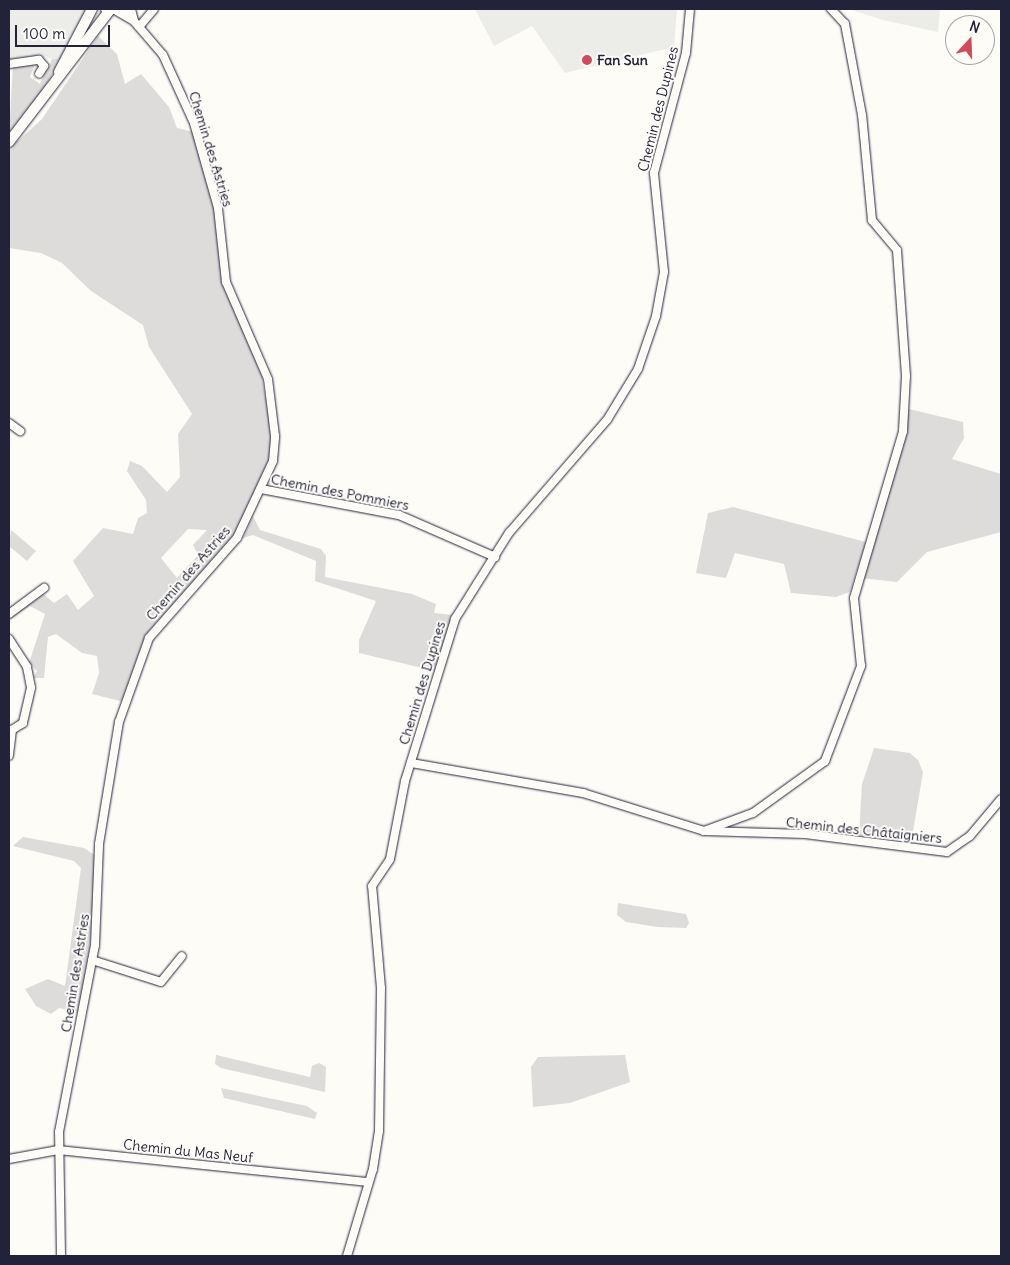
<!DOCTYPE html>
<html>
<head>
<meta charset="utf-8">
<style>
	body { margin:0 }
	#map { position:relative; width:1010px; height:1265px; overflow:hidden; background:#fdfcf7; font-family:Delius,sans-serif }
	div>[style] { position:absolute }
	.built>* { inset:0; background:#ecece9 }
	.green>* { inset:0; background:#dddcdb }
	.roads { filter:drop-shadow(0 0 1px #22223b) drop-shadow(0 0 1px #22223b) }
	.minor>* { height:8px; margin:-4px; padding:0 4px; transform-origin:4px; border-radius:4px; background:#fdfcf7 }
	.major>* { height:10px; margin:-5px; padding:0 5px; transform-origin:5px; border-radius:5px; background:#fdfcf7 }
	.dots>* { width:14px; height:14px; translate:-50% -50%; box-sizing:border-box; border:2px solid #fdfcf7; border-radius:50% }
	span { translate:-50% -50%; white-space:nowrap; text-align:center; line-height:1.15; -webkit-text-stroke:4px #fdfcf7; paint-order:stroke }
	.poi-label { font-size:14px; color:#22223b; font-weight:700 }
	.left { translate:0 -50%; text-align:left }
	.street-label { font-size:14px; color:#22223b }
	.frame { position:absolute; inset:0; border:10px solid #22223b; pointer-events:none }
	.north { position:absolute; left:945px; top:15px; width:50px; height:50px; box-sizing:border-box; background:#fdfcf7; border:1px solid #a5a5ac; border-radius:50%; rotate:20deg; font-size:14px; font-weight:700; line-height:20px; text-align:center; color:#22223b }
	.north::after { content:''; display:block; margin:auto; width:18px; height:22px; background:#d1495b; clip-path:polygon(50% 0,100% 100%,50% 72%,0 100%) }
	.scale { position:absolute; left:15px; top:25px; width:95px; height:22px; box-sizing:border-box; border:2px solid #22223b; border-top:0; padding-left:6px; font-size:15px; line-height:18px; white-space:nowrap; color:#22223b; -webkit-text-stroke:4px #fdfcf7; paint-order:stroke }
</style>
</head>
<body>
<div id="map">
	<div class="built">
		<div style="clip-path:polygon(9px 9px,88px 9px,58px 60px,38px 56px,9px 61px)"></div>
		<div style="clip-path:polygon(475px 9px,677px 9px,674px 47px,565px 73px,532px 26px,494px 46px)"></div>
		<div style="clip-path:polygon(849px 9px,940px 9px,938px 32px,883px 20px)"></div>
	</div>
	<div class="green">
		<div style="clip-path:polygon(80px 25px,45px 87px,9px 134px,13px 64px,36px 62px,30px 77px,40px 84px,52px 59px,58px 59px)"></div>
		<div style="clip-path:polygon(evenodd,98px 36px,117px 54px,125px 84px,141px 74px,169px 107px,177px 128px,194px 132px,214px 205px,221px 270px,261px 371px,271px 431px,271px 456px,241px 523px,227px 545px,147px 633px,124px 702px,92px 694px,99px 673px,97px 656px,82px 653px,56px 634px,48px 637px,44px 678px,33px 678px,37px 671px,29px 663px,45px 614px,30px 606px,9px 620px,9px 614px,40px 591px,54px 603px,67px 594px,78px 610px,94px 596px,73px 561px,103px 528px,133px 534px,138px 518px,147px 513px,146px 500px,127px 471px,130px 461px,142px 466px,167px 492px,180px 477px,178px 434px,192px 414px,149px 347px,143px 325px,91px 291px,62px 263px,41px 253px,9px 248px,9px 149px,42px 119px,98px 36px,188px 529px,207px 530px,193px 545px,198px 555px,177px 578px,161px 558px,188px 529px)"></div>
		<div style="clip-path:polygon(909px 409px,963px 422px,964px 438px,952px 459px,1001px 474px,1001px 532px,927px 552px,897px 582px,861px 578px,894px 476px)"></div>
		<div style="clip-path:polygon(733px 507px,866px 542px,850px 592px,836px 597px,791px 593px,784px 564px,735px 553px,726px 578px,696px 573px,708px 513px)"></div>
		<div style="clip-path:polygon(253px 516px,260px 530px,321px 549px,326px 556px,325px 577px,412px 594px,436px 604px,434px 613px,453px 615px,435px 671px,359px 653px,359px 640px,376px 601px,315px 581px,316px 561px,253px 535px,243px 538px)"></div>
		<div style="clip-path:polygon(11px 530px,36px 551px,27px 561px,9px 546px)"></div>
		<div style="clip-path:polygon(874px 748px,910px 753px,918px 760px,923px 772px,911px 843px,859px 835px,862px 784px)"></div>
		<div style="clip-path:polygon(23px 837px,84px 848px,96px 856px,90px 947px,78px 1013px,59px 1008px,51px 1014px,36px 1006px,25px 989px,48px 979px,65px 986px,81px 868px,74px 861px,13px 846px)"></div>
		<div style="clip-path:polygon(618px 903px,686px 914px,689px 923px,686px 928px,657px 927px,626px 922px,617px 915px)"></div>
		<div style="clip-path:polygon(216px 1055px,310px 1077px,312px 1066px,319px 1063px,326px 1067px,325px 1092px,221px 1068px,215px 1064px)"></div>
		<div style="clip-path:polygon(625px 1055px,630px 1082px,570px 1103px,533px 1107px,531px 1067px,538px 1057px)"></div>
		<div style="clip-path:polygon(221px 1088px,307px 1106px,317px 1113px,315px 1119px,224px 1098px)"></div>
	</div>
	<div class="roads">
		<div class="minor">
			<div style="left:131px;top:9px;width:12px;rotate:76deg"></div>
			<div style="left:139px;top:27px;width:23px;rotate:-50deg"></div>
			<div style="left:9px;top:64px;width:30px;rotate:-8deg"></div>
			<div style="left:39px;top:60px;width:8px;rotate:50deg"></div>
			<div style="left:44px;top:66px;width:9px;rotate:122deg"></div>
			<div style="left:9px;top:423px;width:14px;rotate:36deg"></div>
			<div style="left:261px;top:489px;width:140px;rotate:10.7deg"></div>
			<div style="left:399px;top:515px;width:105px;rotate:23.6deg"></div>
			<div style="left:9px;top:614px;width:44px;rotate:-36.6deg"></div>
			<div style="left:9px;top:639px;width:33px;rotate:57deg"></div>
			<div style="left:27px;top:667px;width:21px;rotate:79deg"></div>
			<div style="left:31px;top:688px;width:36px;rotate:103deg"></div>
			<div style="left:23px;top:723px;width:13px;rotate:148deg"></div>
			<div style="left:12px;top:730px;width:26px;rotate:97deg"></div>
			<div style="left:411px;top:763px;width:175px;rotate:9.9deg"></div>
			<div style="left:583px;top:793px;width:127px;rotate:17.4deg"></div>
			<div style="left:704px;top:831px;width:101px;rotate:1.7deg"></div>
			<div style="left:805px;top:834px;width:143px;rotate:7.2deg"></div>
			<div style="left:947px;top:852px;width:28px;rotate:-35deg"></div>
			<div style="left:970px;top:836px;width:48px;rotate:-50deg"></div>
			<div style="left:704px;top:831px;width:52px;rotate:-20.2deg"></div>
			<div style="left:753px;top:813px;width:89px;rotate:-35.8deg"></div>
			<div style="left:825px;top:761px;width:102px;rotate:-69.2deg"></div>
			<div style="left:861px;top:666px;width:68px;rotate:-95.9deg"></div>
			<div style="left:854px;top:598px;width:174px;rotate:-73.6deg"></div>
			<div style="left:903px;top:431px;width:55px;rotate:-86.9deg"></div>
			<div style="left:906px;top:376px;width:126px;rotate:-94.1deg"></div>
			<div style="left:897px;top:250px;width:39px;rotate:-130deg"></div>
			<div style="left:872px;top:220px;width:105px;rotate:-95.4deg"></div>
			<div style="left:862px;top:115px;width:93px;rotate:-100.6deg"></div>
			<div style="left:845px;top:24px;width:21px;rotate:-133deg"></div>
			<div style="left:92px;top:960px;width:72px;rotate:17.7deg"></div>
			<div style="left:161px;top:982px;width:33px;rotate:-51deg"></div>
			<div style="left:9px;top:1159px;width:50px;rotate:-10.4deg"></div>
			<div style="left:58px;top:1150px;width:310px;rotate:5.9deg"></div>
			<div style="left:61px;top:1256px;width:124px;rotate:-90.9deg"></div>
			<div style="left:59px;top:1132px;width:190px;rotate:-79.1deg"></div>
			<div style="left:95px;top:945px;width:101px;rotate:-87.7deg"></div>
			<div style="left:99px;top:844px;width:124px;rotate:-80.7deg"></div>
			<div style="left:119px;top:722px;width:89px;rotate:-70.3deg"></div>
			<div style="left:149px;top:638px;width:133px;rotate:-48.7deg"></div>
			<div style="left:237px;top:538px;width:85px;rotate:-64.9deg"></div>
			<div style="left:273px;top:461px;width:25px;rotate:-85deg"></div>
			<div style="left:275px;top:436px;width:57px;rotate:-97deg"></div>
			<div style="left:268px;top:379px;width:106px;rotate:-113.4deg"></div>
			<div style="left:226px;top:282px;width:74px;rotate:-96.2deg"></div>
			<div style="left:218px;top:208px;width:88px;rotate:-105.8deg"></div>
			<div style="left:194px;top:123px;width:75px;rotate:-114.5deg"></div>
			<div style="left:163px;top:55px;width:45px;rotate:-130.5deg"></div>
			<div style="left:134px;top:21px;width:20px;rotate:-150deg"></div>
			<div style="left:347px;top:1256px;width:91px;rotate:-73.4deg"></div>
			<div style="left:373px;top:1169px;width:38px;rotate:-81deg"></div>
			<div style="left:379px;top:1131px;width:143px;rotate:-89.2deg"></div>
			<div style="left:381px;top:988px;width:102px;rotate:-95deg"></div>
			<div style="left:372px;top:886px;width:32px;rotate:-56deg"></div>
			<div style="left:390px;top:859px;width:79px;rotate:-79.1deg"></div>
			<div style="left:405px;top:781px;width:170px;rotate:-72.8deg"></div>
			<div style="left:455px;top:619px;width:102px;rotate:-57.9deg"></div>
			<div style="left:509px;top:533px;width:150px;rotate:-49.1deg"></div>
			<div style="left:607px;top:420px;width:60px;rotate:-58.7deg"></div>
			<div style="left:638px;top:369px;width:56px;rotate:-71.2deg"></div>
			<div style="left:656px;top:316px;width:45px;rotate:-79.7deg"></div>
			<div style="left:664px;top:272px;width:100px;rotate:-95.8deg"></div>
			<div style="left:654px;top:173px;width:124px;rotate:-75.1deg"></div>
			<div style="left:686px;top:53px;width:44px;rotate:-84.8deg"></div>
		</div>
		<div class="major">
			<div style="left:106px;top:9px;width:19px"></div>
			<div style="left:59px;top:72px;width:71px;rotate:-62.4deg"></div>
			<div style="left:9px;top:142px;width:166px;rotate:-52.6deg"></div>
		</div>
	</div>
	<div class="dots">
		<div style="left:587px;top:60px;background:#d1495b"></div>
	</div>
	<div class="poi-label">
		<span class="left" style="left:597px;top:60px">Fan Sun</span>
	</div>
	<div class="street-label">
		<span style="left:658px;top:109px;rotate:-76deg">Chemin des Dupines</span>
		<span style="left:211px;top:149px;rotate:73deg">Chemin des Astries</span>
		<span style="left:340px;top:492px;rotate:11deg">Chemin des Pommiers</span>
		<span style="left:188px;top:573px;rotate:-49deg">Chemin des Astries</span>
		<span style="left:422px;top:683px;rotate:-73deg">Chemin des Dupines</span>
		<span style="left:864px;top:830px;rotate:6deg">Chemin des Châtaigniers</span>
		<span style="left:75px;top:973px;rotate:-81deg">Chemin des Astries</span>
		<span style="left:188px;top:1151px;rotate:6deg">Chemin du Mas Neuf</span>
	</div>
	<div class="frame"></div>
	<div class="north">N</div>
	<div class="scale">100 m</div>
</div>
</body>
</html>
